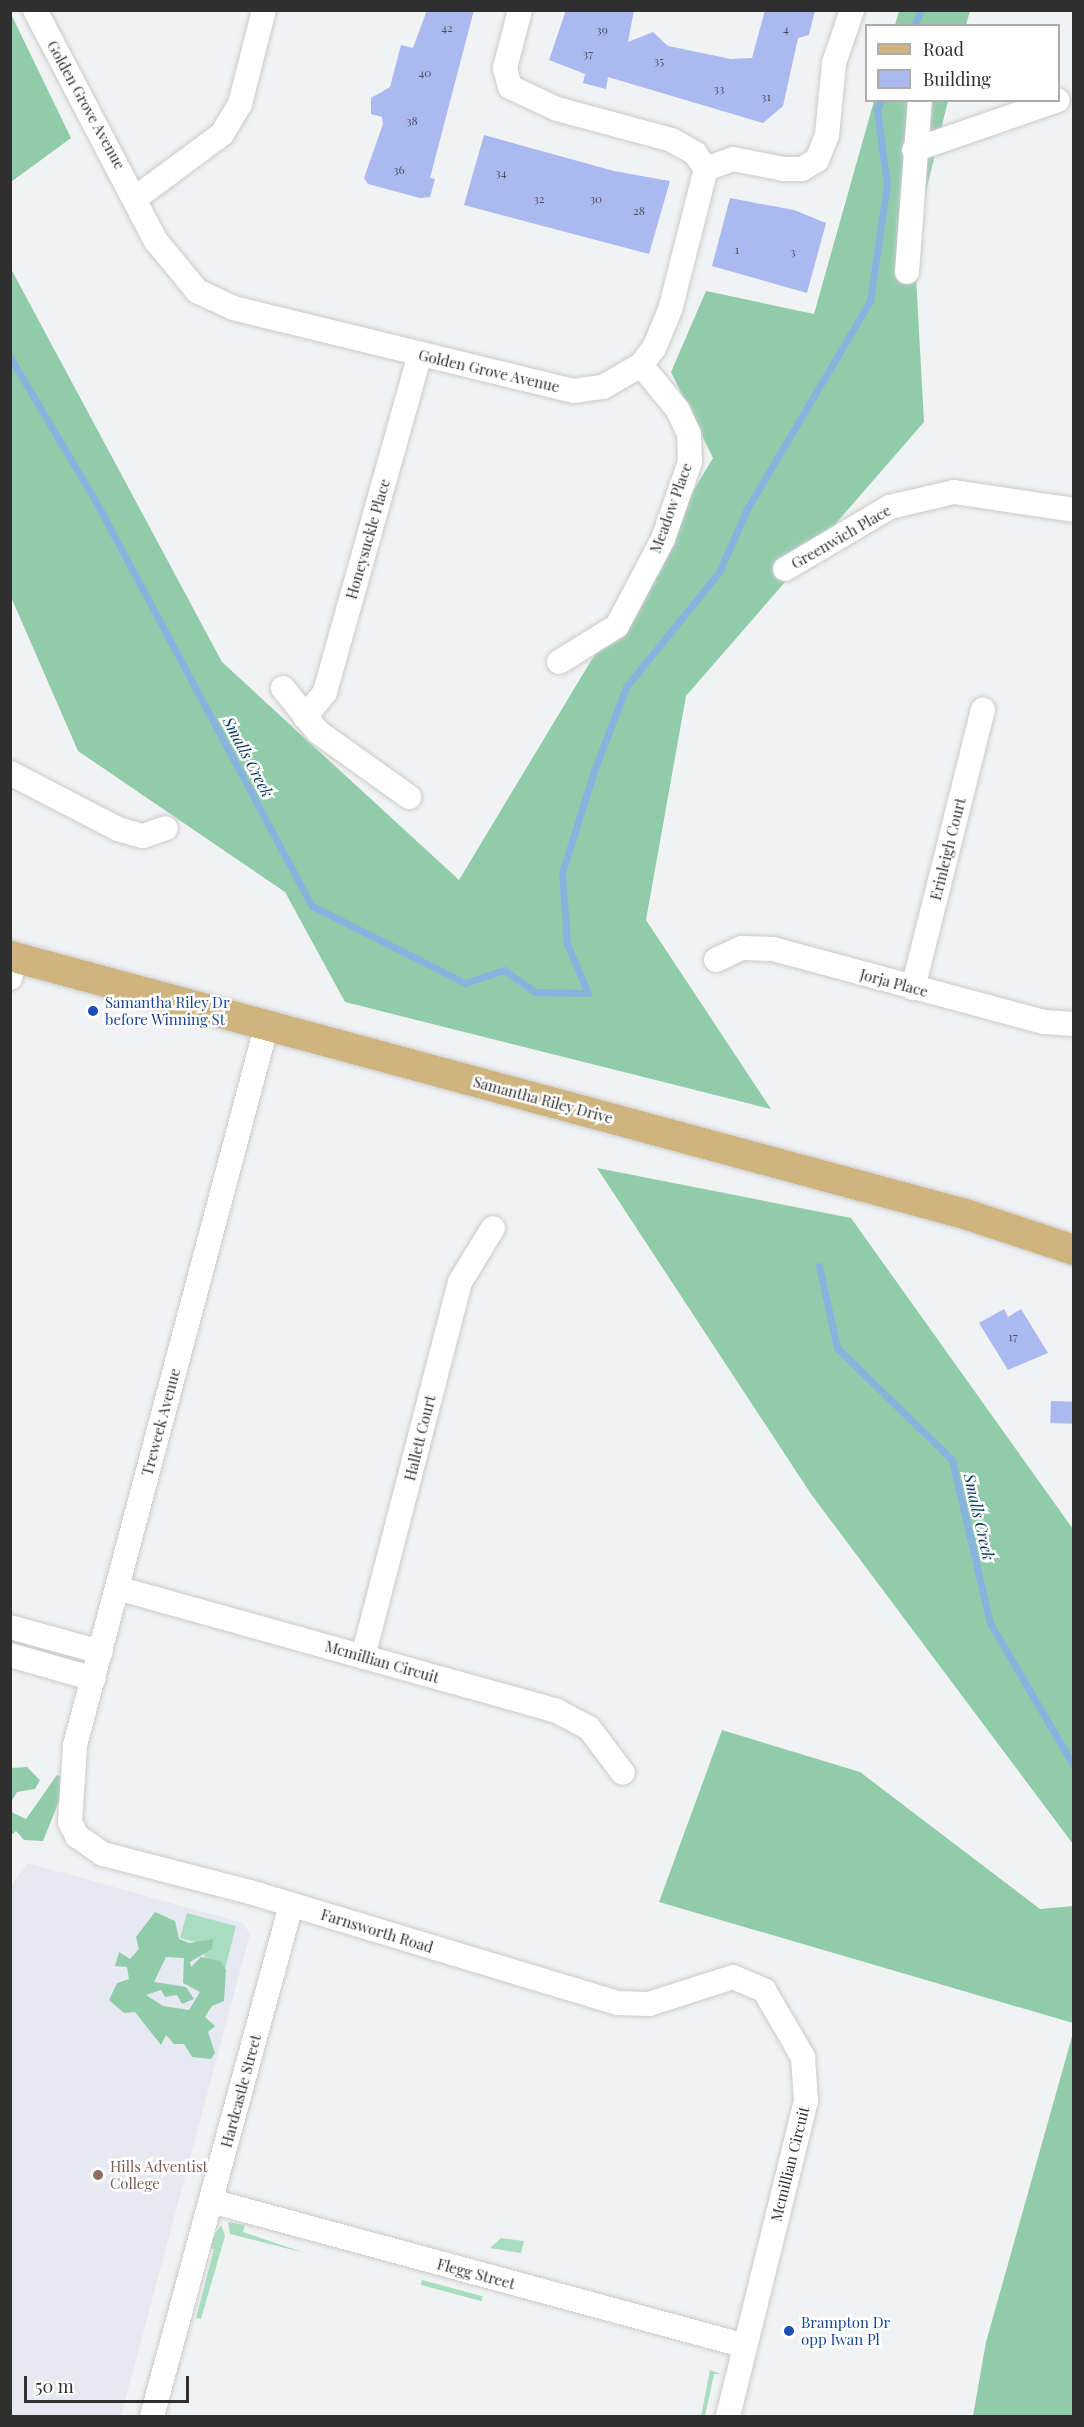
<!DOCTYPE html>
<html>
<head>
<meta charset="utf-8">
<style>
	body { margin:0 }
	#map { position:relative; width:1084px; height:2427px; overflow:hidden; background:#f1f2f3; font-family:"Playfair Display",serif }
	div>[style] { position:absolute }
	.built>* { inset:0; background:#e6e9f2 }
	.green>* { inset:0; background:#a9ddbf; transform-origin:0 0 }
	.forest>* { inset:0; background:#90ccaa }
	.stream>* { height:7px; margin:-3.5px; padding:0 3.5px; transform-origin:3.5px; border-radius:3.5px; background:#86b4df }
	.building>* { inset:0; background:#aab9ef; transform-origin:0 0 }
	.roads { filter:drop-shadow(0 0 2px #c9cacb) drop-shadow(0 0 2px #c9cacb) }
	.minor>* { height:24px; margin:-12px; padding:0 12px; transform-origin:12px; border-radius:12px; background:#fff }
	.major>* { height:30px; margin:-15px; padding:0 15px; transform-origin:15px; border-radius:15px; background:#cfb57d }
	.dots>* { width:16px; height:16px; translate:-50% -50%; box-sizing:border-box; border:3px solid #fff; border-radius:50% }
	span { translate:-50% -50%; white-space:nowrap; text-align:center; line-height:1.15; -webkit-text-stroke:5px #fff; paint-order:stroke }
	.number-label { font-size:12px; color:#4e525f }
	.number-label span { -webkit-text-stroke-width:0 }
	.street-label { font-size:15px; color:#2f2f2f }
	.transit-label { font-size:15px; color:#164399 }
	.left { translate:0 -50%; text-align:left }
	.education-label { font-size:15px; color:#785e54 }
	.water-label { font-size:16px; color:#00355c; font-style:italic }
	.frame { position:absolute; inset:0; border:12px solid #2f2f2f; pointer-events:none }
	.legend { position:absolute; left:865px; top:24px; width:195px; height:78px; box-sizing:border-box; background:#fff; border:2px solid #acacac; margin:0; padding:8px 10px; list-style:none; font-size:18px; color:#2f2f2f }
	.legend li { display:flex; align-items:center; gap:12px; height:30px }
	.legend b { width:30px; border:2px solid #acacac }
	.scale { position:absolute; left:24px; top:2376px; width:165px; height:27px; box-sizing:border-box; border:3px solid #2f2f2f; border-top:0; padding-left:8px; font-size:18px; line-height:21px; white-space:nowrap; color:#2f2f2f; -webkit-text-stroke:4px #fff; paint-order:stroke }
</style>
</head>
<body>
<div id="map">
	<div class="built">
		<div style="clip-path:polygon(28px 1863px,243px 1923px,250px 1934px,121px 2416px,11px 2416px,10px 1887px)"></div>
	</div>
	<div class="green">
		<div style="clip-path:polygon(187px 1913px,236px 1926px,225px 1969px,207px 1964px,200px 1943px,180px 1938px)"></div>
		<div style="clip-path:polygon(228px 2222px,245px 2225px,243px 2232px,305px 2253px,230px 2234px)"></div>
		<div style="clip-path:polygon(221px 2225px,225px 2236px,201px 2319px,196px 2318px,214px 2249px,207px 2247px)"></div>
		<div style="clip-path:polygon(501px 2238px,524px 2241px,521px 2253px,490px 2248px)"></div>
		<div style="left:422px;top:2280px;width:63px;height:5px;rotate:15deg"></div>
		<div style="clip-path:polygon(710px 2370px,721px 2374px,714px 2374px,705px 2416px,701px 2416px)"></div>
	</div>
	<div class="forest">
		<div style="clip-path:polygon(899px 11px,899px 10px,970px 11px,966px 25px,895px 25px)"></div>
		<div style="clip-path:polygon(11px 14px,71px 138px,11px 182px,10px 182px)"></div>
		<div style="clip-path:polygon(874px 101px,948px 101px,914px 240px,924px 422px,686px 696px,646px 920px,771px 1109px,345px 1002px,285px 892px,78px 751px,11px 597px,10px 267px,222px 662px,459px 880px,713px 458px,671px 372px,706px 291px,814px 314px)"></div>
		<div style="clip-path:polygon(597px 1168px,851px 1218px,1073px 1529px,1073px 1844px,811px 1494px)"></div>
		<div style="clip-path:polygon(722px 1730px,860px 1772px,1040px 1909px,1073px 1906px,1073px 2023px,659px 1902px)"></div>
		<div style="clip-path:polygon(27px 1767px,40px 1780px,35px 1789px,17px 1792px,11px 1802px,11px 1768px)"></div>
		<div style="clip-path:polygon(57px 1775px,64px 1779px,64px 1789px,43px 1841px,24px 1840px,16px 1831px,11px 1835px,11px 1812px,26px 1819px)"></div>
		<div style="clip-path:polygon(evenodd,155px 1912px,175px 1921px,179px 1939px,189px 1943px,213px 1939px,212px 1949px,190px 1962px,191px 1967px,201px 1957px,220px 1961px,226px 1970px,224px 2001px,212px 2006px,205px 2017px,215px 2026px,208px 2032px,215px 2053px,211px 2059px,192px 2057px,184px 2044px,174px 2044px,166px 2035px,161px 2045px,135px 2012px,124px 2013px,109px 2000px,117px 1983px,129px 1979px,127px 1967px,115px 1966px,119px 1952px,130px 1959px,139px 1949px,136px 1937px,155px 1912px,166px 1957px,184px 1958px,183px 1983px,200px 1992px,189px 2010px,163px 2006px,146px 1995px,161px 1990px,165px 1997px,177px 1995px,182px 2004px,194px 1999px,186px 1987px,154px 1982px,166px 1957px)"></div>
		<div style="clip-path:polygon(1073px 2033px,1073px 2416px,973px 2416px,986px 2342px)"></div>
	</div>
	<div class="stream">
		<div style="left:914px;top:26px;width:17px;rotate:-66deg"></div>
		<div style="left:10px;top:357px;width:166px;rotate:59.3deg"></div>
		<div style="left:95px;top:500px;width:460px;rotate:61.9deg"></div>
		<div style="left:312px;top:906px;width:171px;rotate:26.7deg"></div>
		<div style="left:465px;top:983px;width:41px;rotate:-18.4deg"></div>
		<div style="left:504px;top:970px;width:38px;rotate:35deg"></div>
		<div style="left:535px;top:992px;width:53px;rotate:1.1deg"></div>
		<div style="left:588px;top:993px;width:53px;rotate:-113.2deg"></div>
		<div style="left:567px;top:944px;width:71px;rotate:-94deg"></div>
		<div style="left:562px;top:873px;width:107px;rotate:-72.6deg"></div>
		<div style="left:594px;top:771px;width:90px;rotate:-69.1deg"></div>
		<div style="left:626px;top:687px;width:148px;rotate:-51deg"></div>
		<div style="left:719px;top:572px;width:69px;rotate:-66deg"></div>
		<div style="left:747px;top:509px;width:242px;rotate:-59.4deg"></div>
		<div style="left:870px;top:301px;width:117px;rotate:-81.7deg"></div>
		<div style="left:887px;top:185px;width:76px;rotate:-97.6deg"></div>
		<div style="left:877px;top:110px;width:11px;rotate:-68deg"></div>
		<div style="left:819px;top:1266px;width:84px;rotate:77.6deg"></div>
		<div style="left:837px;top:1348px;width:161px;rotate:44.2deg"></div>
		<div style="left:952px;top:1460px;width:167px;rotate:76.9deg"></div>
		<div style="left:990px;top:1623px;width:166px;rotate:59.6deg"></div>
	</div>
	<div class="building">
		<div style="clip-path:polygon(427px 10px,474px 10px,430px 178px,435px 179px,430px 197px,420px 198px,368px 184px,364px 178px,383px 124px,382px 117px,371px 114px,371px 98px,390px 87px,401px 45px,413px 48px)"></div>
		<div style="clip-path:polygon(566px 10px,634px 10px,628px 42px,653px 32px,668px 46px,731px 59px,752px 58px,765px 10px,815px 10px,809px 35px,798px 38px,783px 106px,763px 123px,608px 77px,606px 89px,583px 83px,585px 74px,549px 60px)"></div>
		<div style="clip-path:polygon(484px 135px,614px 171px,670px 181px,649px 254px,464px 205px)"></div>
		<div style="clip-path:polygon(730px 198px,794px 210px,826px 223px,807px 293px,712px 266px)"></div>
		<div style="clip-path:polygon(1004px 1309px,1008px 1317px,1021px 1309px,1048px 1353px,1008px 1370px,979px 1323px)"></div>
		<div style="left:1051px;top:1401px;width:23px;height:22px;rotate:2deg"></div>
	</div>
	<div class="roads">
		<div class="minor">
			<div style="left:35px;top:10px;width:261px;rotate:62.4deg"></div>
			<div style="left:156px;top:241px;width:65px;rotate:50.6deg"></div>
			<div style="left:197px;top:291px;width:40px;rotate:25deg"></div>
			<div style="left:233px;top:308px;width:350px;rotate:13.7deg"></div>
			<div style="left:573px;top:391px;width:30px;rotate:-8deg"></div>
			<div style="left:603px;top:387px;width:44px;rotate:-30.1deg"></div>
			<div style="left:641px;top:365px;width:21px;rotate:-53deg"></div>
			<div style="left:654px;top:348px;width:41px;rotate:-67.2deg"></div>
			<div style="left:670px;top:310px;width:146px;rotate:-75.7deg"></div>
			<div style="left:706px;top:169px;width:19px;rotate:-125deg"></div>
			<div style="left:695px;top:153px;width:26px;rotate:-151deg"></div>
			<div style="left:672px;top:140px;width:119px;rotate:-164.9deg"></div>
			<div style="left:557px;top:109px;width:52px;rotate:-154.9deg"></div>
			<div style="left:510px;top:87px;width:20px;rotate:-105deg"></div>
			<div style="left:505px;top:68px;width:60px;rotate:-75.5deg"></div>
			<div style="left:914px;top:150px;width:152px;rotate:-19.1deg"></div>
			<div style="left:706px;top:169px;width:29px;rotate:-20deg"></div>
			<div style="left:733px;top:159px;width:52px;rotate:11.1deg"></div>
			<div style="left:784px;top:169px;width:18px"></div>
			<div style="left:802px;top:169px;width:17px;rotate:-31deg"></div>
			<div style="left:817px;top:160px;width:27px;rotate:-68deg"></div>
			<div style="left:827px;top:135px;width:72px;rotate:-84.4deg"></div>
			<div style="left:834px;top:63px;width:56px;rotate:-71.2deg"></div>
			<div style="left:137px;top:197px;width:106px;rotate:-36.5deg"></div>
			<div style="left:222px;top:134px;width:35px;rotate:-59deg"></div>
			<div style="left:240px;top:104px;width:97px;rotate:-75.7deg"></div>
			<div style="left:907px;top:272px;width:172px;rotate:-85.7deg"></div>
			<div style="left:785px;top:569px;width:122px;rotate:-30.6deg"></div>
			<div style="left:890px;top:507px;width:66px;rotate:-13.2deg"></div>
			<div style="left:954px;top:492px;width:121px;rotate:8.5deg"></div>
			<div style="left:559px;top:662px;width:68px;rotate:-31.8deg"></div>
			<div style="left:617px;top:626px;width:98px;rotate:-62.1deg"></div>
			<div style="left:663px;top:539px;width:82px;rotate:-70.7deg"></div>
			<div style="left:690px;top:462px;width:28px;rotate:-92deg"></div>
			<div style="left:689px;top:434px;width:26px;rotate:-115deg"></div>
			<div style="left:678px;top:410px;width:58px;rotate:-129.4deg"></div>
			<div style="left:283px;top:688px;width:56px;rotate:51.5deg"></div>
			<div style="left:318px;top:732px;width:112px;rotate:35.5deg"></div>
			<div style="left:305px;top:717px;width:32px;rotate:-51deg"></div>
			<div style="left:325px;top:692px;width:350px;rotate:-74.3deg"></div>
			<div style="left:10px;top:773px;width:122px;rotate:27.4deg"></div>
			<div style="left:118px;top:829px;width:26px;rotate:16deg"></div>
			<div style="left:143px;top:836px;width:24px;rotate:-19deg"></div>
			<div style="left:716px;top:960px;width:29px;rotate:-25deg"></div>
			<div style="left:742px;top:948px;width:31px;rotate:2deg"></div>
			<div style="left:773px;top:949px;width:281px;rotate:15.1deg"></div>
			<div style="left:1044px;top:1022px;width:30px;rotate:4deg"></div>
			<div style="left:10px;top:978px;width:22px;rotate:-74deg"></div>
			<div style="left:913px;top:988px;width:287px;rotate:-75.9deg"></div>
			<div style="left:267px;top:1024px;width:746px;rotate:104.91deg"></div>
			<div style="left:75px;top:1745px;width:77px;rotate:93.7deg"></div>
			<div style="left:70px;top:1822px;width:16px;rotate:63deg"></div>
			<div style="left:77px;top:1836px;width:32px;rotate:35deg"></div>
			<div style="left:103px;top:1854px;width:152px;rotate:14.5deg"></div>
			<div style="left:250px;top:1892px;width:384px;rotate:16.8deg"></div>
			<div style="left:618px;top:2003px;width:31px;rotate:2deg"></div>
			<div style="left:649px;top:2004px;width:88px;rotate:-17.8deg"></div>
			<div style="left:733px;top:1977px;width:34px;rotate:23deg"></div>
			<div style="left:764px;top:1990px;width:78px;rotate:59.8deg"></div>
			<div style="left:803px;top:2057px;width:44px;rotate:86.1deg"></div>
			<div style="left:806px;top:2101px;width:325px;rotate:103.9deg"></div>
			<div style="left:117px;top:1588px;width:455px;rotate:15.6deg"></div>
			<div style="left:555px;top:1710px;width:38px;rotate:28deg"></div>
			<div style="left:589px;top:1728px;width:56px;rotate:52.9deg"></div>
			<div style="left:10px;top:1627px;width:94px;rotate:15.4deg"></div>
			<div style="left:10px;top:1655px;width:87px;rotate:15.9deg"></div>
			<div style="left:363px;top:1657px;width:387px;rotate:-75.5deg"></div>
			<div style="left:460px;top:1282px;width:63px;rotate:-58.6deg"></div>
			<div style="left:211px;top:2201px;width:550px;rotate:15.17deg"></div>
			<div style="left:152px;top:2416px;width:530px;rotate:-74.78deg"></div>
		</div>
		<div class="major">
			<div style="left:10px;top:956px;width:989px;rotate:15.12deg"></div>
			<div style="left:965px;top:1214px;width:115px;rotate:18.3deg"></div>
		</div>
	</div>
	<div class="dots">
		<div style="left:93px;top:1011px;background:#1a4fb4"></div>
		<div style="left:98px;top:2175px;background:#8d6e63"></div>
		<div style="left:789px;top:2331px;background:#1a4fb4"></div>
	</div>
	<div class="number-label">
		<span style="left:447px;top:28px">42</span>
		<span style="left:786px;top:29px">4</span>
		<span style="left:602px;top:30px">39</span>
		<span style="left:588px;top:54px">37</span>
		<span style="left:659px;top:61px">35</span>
		<span style="left:425px;top:73px">40</span>
		<span style="left:719px;top:89px">33</span>
		<span style="left:766px;top:97px">31</span>
		<span style="left:412px;top:121px">38</span>
		<span style="left:399px;top:170px">36</span>
		<span style="left:501px;top:173px">34</span>
		<span style="left:539px;top:199px">32</span>
		<span style="left:596px;top:199px">30</span>
		<span style="left:639px;top:211px">28</span>
		<span style="left:737px;top:250px">1</span>
		<span style="left:793px;top:252px">3</span>
		<span style="left:1013px;top:1337px">17</span>
	</div>
	<div class="street-label">
		<span style="left:86px;top:105px;rotate:61deg">Golden Grove Avenue</span>
		<span style="left:489px;top:371px;rotate:13deg">Golden Grove Avenue</span>
		<span style="left:671px;top:508px;rotate:-70deg">Meadow Place</span>
		<span style="left:841px;top:537px;rotate:-30deg">Greenwich Place</span>
		<span style="left:368px;top:539px;rotate:-74deg">Honeysuckle Place</span>
		<span style="left:948px;top:849px;rotate:-76deg">Erinleigh Court</span>
		<span style="left:894px;top:983px;rotate:15deg">Jorja Place</span>
		<span style="left:543px;top:1100px;rotate:15deg">Samantha Riley Drive</span>
		<span style="left:161px;top:1422px;rotate:-75deg">Treweek Avenue</span>
		<span style="left:420px;top:1438px;rotate:-76deg">Hallett Court</span>
		<span style="left:382px;top:1662px;rotate:16deg">Mcmillian Circuit</span>
		<span style="left:377px;top:1931px;rotate:17deg">Farnsworth Road</span>
		<span style="left:241px;top:2091px;rotate:-75deg">Hardcastle Street</span>
		<span style="left:790px;top:2164px;rotate:-76deg">Mcmillian Circuit</span>
		<span style="left:476px;top:2274px;rotate:15deg">Flegg Street</span>
	</div>
	<div class="transit-label">
		<span class="left" style="left:105px;top:1011px">Samantha Riley Dr<br>before Winning St</span>
		<span class="left" style="left:801px;top:2331px">Brampton Dr<br>opp Iwan Pl</span>
	</div>
	<div class="education-label">
		<span class="left" style="left:110px;top:2175px">Hills Adventist<br>College</span>
	</div>
	<div class="water-label">
		<span style="left:248px;top:757px;rotate:62deg">Smalls Creek</span>
		<span style="left:979px;top:1517px;rotate:77deg">Smalls Creek</span>
	</div>
	<div class="frame"></div>
	<ul class="legend">
	<li><b style="height:8px;background:#cfb57d"></b>Road</li>
	<li><b style="height:16px;background:#aab9ef"></b>Building</li>
	</ul>
	<div class="scale">50 m</div>
</div>
</body>
</html>
